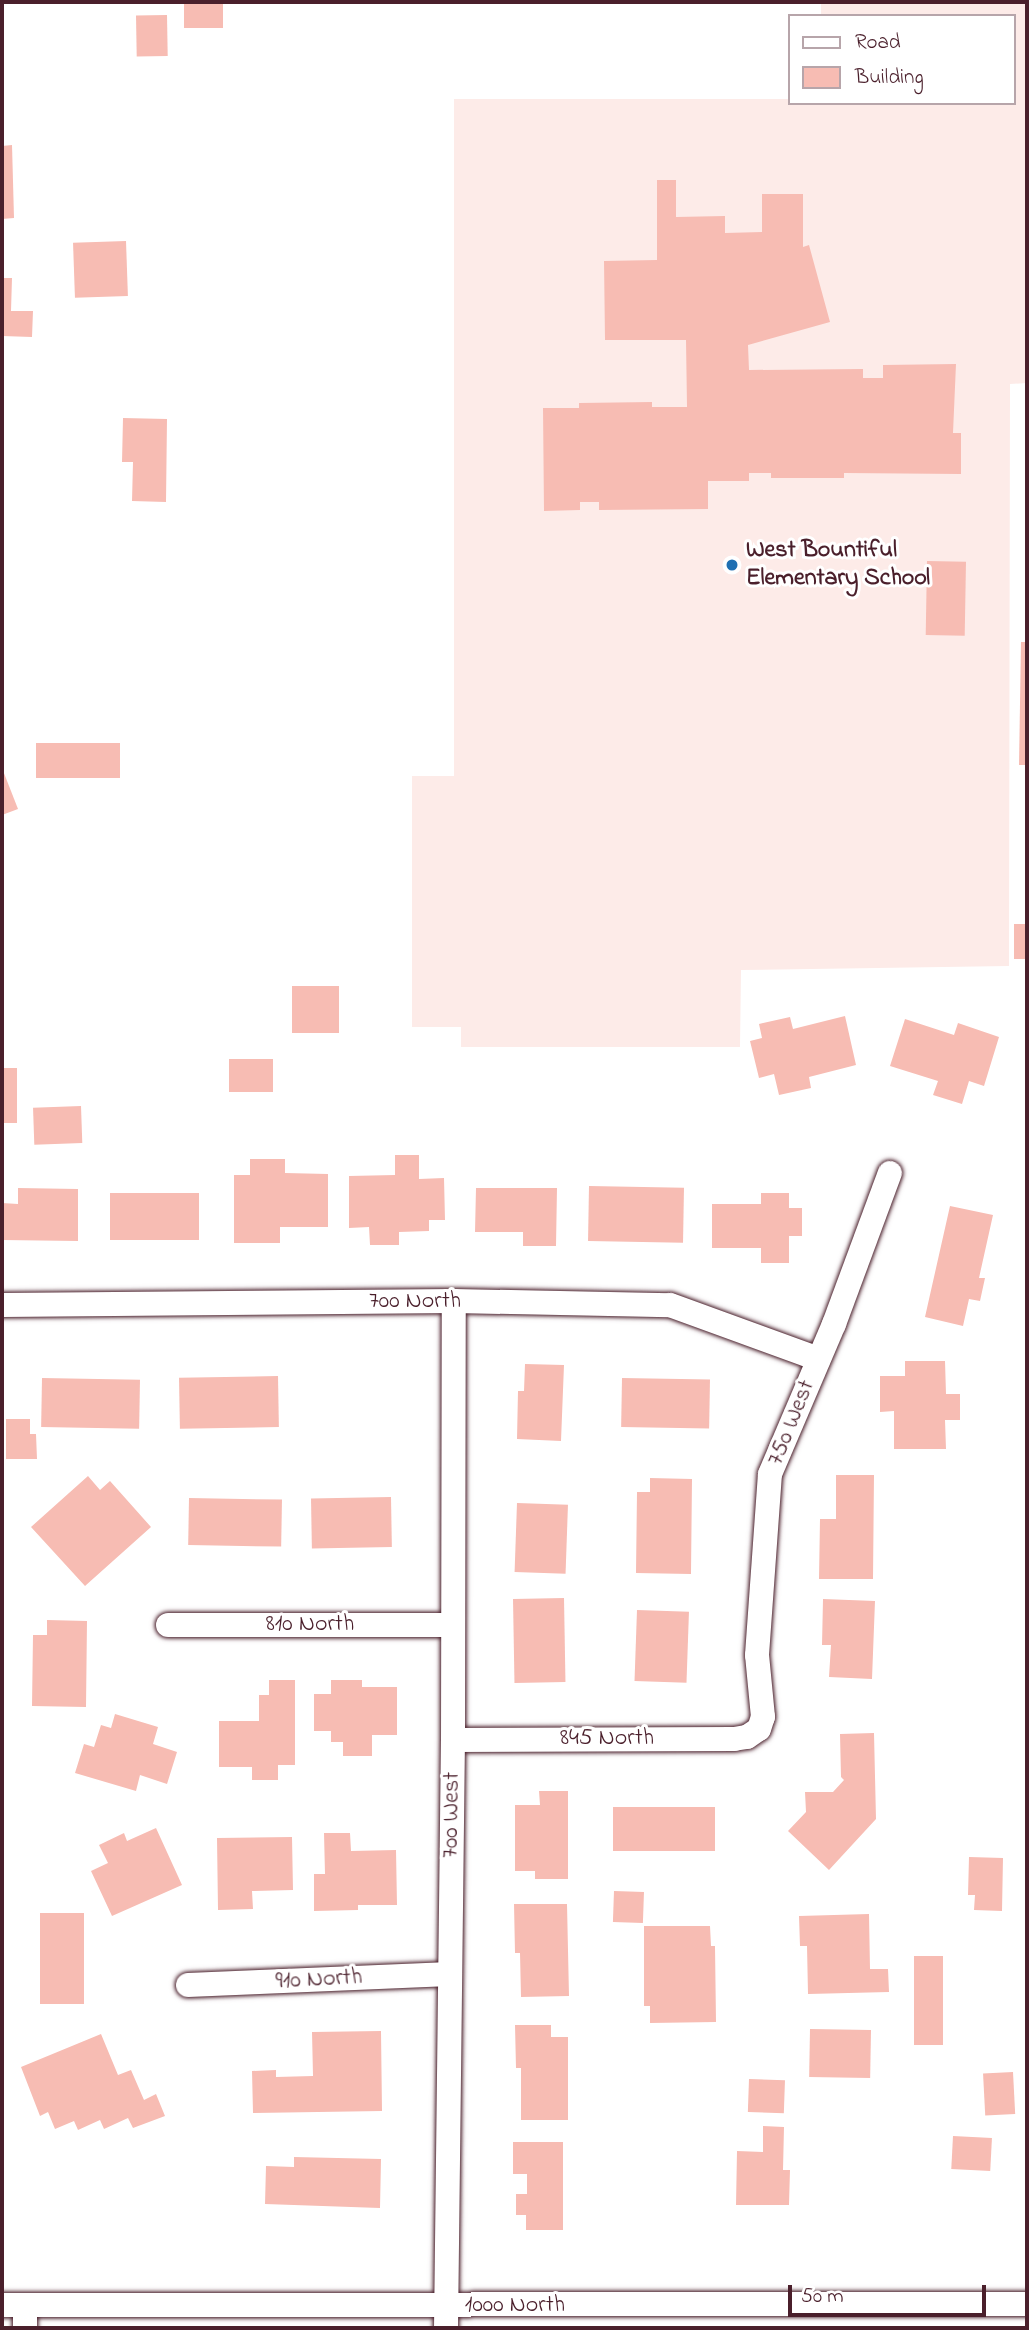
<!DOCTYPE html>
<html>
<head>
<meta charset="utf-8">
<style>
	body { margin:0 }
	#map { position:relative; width:1029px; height:2330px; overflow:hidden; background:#fff; font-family:"Indie Flower",sans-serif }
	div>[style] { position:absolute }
	.built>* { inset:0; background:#fdebe8 }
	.building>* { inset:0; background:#f7bcb3; transform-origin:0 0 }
	.roads { filter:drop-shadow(0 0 2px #4a1f2b) drop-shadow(0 0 2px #4a1f2b) }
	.minor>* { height:24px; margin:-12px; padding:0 12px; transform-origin:12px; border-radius:12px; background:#fff }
	.dots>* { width:19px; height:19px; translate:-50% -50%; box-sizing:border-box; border:4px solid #fff; border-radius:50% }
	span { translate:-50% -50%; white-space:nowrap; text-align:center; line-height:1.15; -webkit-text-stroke:6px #fff; paint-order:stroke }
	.poi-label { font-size:24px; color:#4a1f2b; font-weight:700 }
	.left { translate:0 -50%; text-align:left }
	.street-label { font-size:24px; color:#4a1f2b }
	.frame { position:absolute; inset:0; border:4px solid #4a1f2b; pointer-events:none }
	.legend { position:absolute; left:788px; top:14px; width:228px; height:91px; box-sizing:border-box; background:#fff; border:2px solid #b7a5aa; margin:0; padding:9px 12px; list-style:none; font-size:21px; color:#4a1f2b }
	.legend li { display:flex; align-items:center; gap:14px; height:35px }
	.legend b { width:35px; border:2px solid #b7a5aa }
	.scale { position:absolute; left:788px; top:2285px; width:198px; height:32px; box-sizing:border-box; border:4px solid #4a1f2b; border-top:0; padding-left:9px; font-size:21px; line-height:24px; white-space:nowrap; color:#4a1f2b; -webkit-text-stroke:5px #fff; paint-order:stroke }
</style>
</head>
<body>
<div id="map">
	<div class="built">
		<div style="clip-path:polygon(821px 2px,1027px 2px,1027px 383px,1010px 384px,1009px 966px,741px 970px,740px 1047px,461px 1047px,461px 1027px,412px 1027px,412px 776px,454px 776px,454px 99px,789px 99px,789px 103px,1013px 103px,1013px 16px,821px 16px)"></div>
	</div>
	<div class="building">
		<div style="left:184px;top:2px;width:39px;height:26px"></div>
		<div style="left:167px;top:15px;width:41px;height:31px;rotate:89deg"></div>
		<div style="clip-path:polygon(12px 145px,14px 218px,2px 219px,2px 146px)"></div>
		<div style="clip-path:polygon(657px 180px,676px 180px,676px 217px,725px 216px,725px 233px,762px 232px,762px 194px,803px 194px,803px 247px,809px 245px,830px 322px,748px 345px,749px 370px,863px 369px,863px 378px,883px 378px,883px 365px,956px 364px,953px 433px,961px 433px,961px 474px,844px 473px,844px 478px,771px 478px,771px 473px,749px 473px,749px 481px,708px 481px,708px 509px,599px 510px,599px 502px,580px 502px,580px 510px,544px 511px,543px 408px,579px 408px,579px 403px,652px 402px,652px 407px,687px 407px,686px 340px,605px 340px,604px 261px,657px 260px)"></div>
		<div style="left:126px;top:241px;width:55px;height:53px;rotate:88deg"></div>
		<div style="clip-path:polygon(2px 278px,12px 278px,11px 311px,33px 311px,32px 337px,2px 336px)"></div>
		<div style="clip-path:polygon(123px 418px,167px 419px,166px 502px,132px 501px,133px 462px,122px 462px)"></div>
		<div style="left:927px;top:561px;width:39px;height:74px;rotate:1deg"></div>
		<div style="clip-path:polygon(1021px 642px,1027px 642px,1027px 765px,1019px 765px)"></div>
		<div style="left:120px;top:743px;width:35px;height:84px;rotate:90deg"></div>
		<div style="clip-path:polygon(2px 768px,18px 809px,2px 815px)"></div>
		<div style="left:1014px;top:924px;width:13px;height:35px"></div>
		<div style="left:292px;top:986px;width:47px;height:47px"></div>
		<div style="clip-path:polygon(845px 1016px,856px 1065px,809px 1077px,811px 1088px,779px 1095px,774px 1074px,759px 1078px,750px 1041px,762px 1038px,759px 1024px,790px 1017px,793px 1029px)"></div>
		<div style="clip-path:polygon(905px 1019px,954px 1035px,958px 1023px,999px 1037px,984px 1086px,969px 1081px,962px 1104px,933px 1095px,938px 1081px,890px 1066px)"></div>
		<div style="left:229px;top:1059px;width:44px;height:33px"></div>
		<div style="left:2px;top:1068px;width:15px;height:55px"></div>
		<div style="left:81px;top:1106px;width:37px;height:48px;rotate:88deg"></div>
		<div style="clip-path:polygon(395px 1155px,419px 1155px,419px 1179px,444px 1178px,445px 1220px,429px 1220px,429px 1231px,399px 1232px,399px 1245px,370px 1245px,369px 1227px,349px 1228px,349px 1176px,395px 1175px)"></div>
		<div style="clip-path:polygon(250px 1159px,285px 1159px,285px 1173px,328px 1174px,328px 1227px,280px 1227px,280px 1243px,234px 1243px,234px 1175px,250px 1175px)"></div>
		<div style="left:589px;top:1186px;width:95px;height:55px;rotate:1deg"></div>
		<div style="clip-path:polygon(18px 1188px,78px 1189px,78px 1241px,2px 1240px,2px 1203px,18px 1204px)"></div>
		<div style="clip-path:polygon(476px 1188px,557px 1188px,556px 1246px,523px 1246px,523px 1232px,475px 1232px)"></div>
		<div style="left:110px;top:1193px;width:89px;height:47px"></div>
		<div style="clip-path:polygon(761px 1193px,789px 1193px,789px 1208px,802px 1208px,802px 1236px,789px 1236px,789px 1263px,761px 1263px,761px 1248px,712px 1248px,712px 1204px,761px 1204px)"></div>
		<div style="clip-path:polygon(950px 1206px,993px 1215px,979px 1278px,985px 1278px,980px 1301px,969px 1299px,963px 1326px,925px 1317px)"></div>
		<div style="clip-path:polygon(905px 1361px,945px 1361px,946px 1394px,960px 1394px,960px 1420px,945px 1420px,946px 1449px,894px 1449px,894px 1411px,880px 1412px,880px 1376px,905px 1376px)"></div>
		<div style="clip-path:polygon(525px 1364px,564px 1365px,561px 1441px,517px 1439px,518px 1391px,524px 1391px)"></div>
		<div style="left:278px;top:1376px;width:51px;height:99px;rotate:89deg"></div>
		<div style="left:42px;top:1378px;width:98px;height:49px;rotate:1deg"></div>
		<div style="left:622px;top:1378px;width:88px;height:49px;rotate:1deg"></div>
		<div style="clip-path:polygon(6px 1419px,30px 1419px,30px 1434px,36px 1434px,37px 1459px,6px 1459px)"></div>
		<div style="clip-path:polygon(836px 1475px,874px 1475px,873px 1579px,819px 1579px,820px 1519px,836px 1519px)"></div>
		<div style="clip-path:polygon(88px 1476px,100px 1490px,110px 1481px,151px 1527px,85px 1586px,31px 1527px)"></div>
		<div style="clip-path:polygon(650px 1478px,692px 1479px,691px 1574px,636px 1573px,637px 1492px,650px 1492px)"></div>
		<div style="left:391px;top:1497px;width:50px;height:80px;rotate:89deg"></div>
		<div style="left:189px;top:1498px;width:93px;height:47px;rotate:1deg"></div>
		<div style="left:517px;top:1503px;width:51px;height:69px;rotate:2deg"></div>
		<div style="left:564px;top:1598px;width:84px;height:51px;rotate:89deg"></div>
		<div style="clip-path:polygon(823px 1599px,875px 1601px,872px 1679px,829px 1677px,831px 1645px,822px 1645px)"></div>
		<div style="left:637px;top:1610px;width:52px;height:71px;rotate:2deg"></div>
		<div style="clip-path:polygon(47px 1620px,87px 1621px,86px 1707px,32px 1706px,33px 1635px,47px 1635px)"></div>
		<div style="clip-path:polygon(269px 1680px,295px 1680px,295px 1765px,278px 1765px,278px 1780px,252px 1780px,252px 1767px,219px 1767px,219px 1721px,259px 1721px,259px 1695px,269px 1695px)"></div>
		<div style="clip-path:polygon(331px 1680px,362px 1680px,362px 1687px,397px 1687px,397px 1735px,372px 1735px,372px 1756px,343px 1756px,343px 1742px,331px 1742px,331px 1731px,314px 1731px,314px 1694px,331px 1694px)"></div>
		<div style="clip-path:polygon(115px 1714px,158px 1727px,153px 1744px,177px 1752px,167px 1784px,140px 1775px,136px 1791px,75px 1773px,84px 1744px,94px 1747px,101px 1725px,111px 1728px)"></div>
		<div style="clip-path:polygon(874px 1733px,876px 1819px,829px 1870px,788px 1831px,806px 1812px,805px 1792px,833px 1792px,844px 1780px,841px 1777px,840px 1734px)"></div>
		<div style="clip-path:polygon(539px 1791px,568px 1791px,568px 1879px,535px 1879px,535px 1871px,515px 1871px,515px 1805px,540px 1805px)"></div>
		<div style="left:613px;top:1807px;width:102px;height:44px"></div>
		<div style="clip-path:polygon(156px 1828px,182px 1885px,112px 1916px,91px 1871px,108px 1863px,99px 1845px,124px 1833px,127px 1841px)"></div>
		<div style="clip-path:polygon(324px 1833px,350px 1833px,351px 1851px,396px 1850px,397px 1905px,358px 1905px,358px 1910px,314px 1911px,314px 1874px,325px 1874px)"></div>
		<div style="clip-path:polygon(292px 1837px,293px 1890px,252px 1891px,253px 1909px,218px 1910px,217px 1838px)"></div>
		<div style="clip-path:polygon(969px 1857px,1003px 1858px,1002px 1911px,974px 1910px,975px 1895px,968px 1895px)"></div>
		<div style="left:614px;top:1891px;width:30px;height:31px;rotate:2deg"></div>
		<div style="clip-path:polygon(514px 1904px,567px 1904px,569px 1996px,521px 1997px,520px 1953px,515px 1953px)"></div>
		<div style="left:40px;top:1913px;width:44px;height:91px"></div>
		<div style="clip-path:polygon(869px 1914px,870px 1969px,888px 1969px,889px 1992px,808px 1994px,807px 1946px,800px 1946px,799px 1916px)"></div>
		<div style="clip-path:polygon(644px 1926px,710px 1926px,711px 1946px,715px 1946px,716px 2022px,650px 2023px,650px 2006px,644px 2006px)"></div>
		<div style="left:914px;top:1956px;width:29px;height:89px"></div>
		<div style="clip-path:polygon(515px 2025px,551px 2025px,551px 2037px,568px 2037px,568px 2120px,521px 2120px,521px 2068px,516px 2068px)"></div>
		<div style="left:810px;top:2029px;width:61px;height:48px;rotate:1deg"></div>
		<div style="clip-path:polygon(381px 2031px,382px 2111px,253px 2113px,252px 2071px,276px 2070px,276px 2077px,313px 2076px,312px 2032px)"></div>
		<div style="clip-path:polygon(101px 2034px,118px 2075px,131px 2070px,144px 2100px,156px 2094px,165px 2116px,133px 2128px,128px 2118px,104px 2129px,100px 2120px,78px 2130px,74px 2121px,55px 2129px,48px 2112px,40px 2116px,21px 2067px)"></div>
		<div style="left:1013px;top:2072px;width:42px;height:30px;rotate:87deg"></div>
		<div style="left:749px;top:2079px;width:36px;height:33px;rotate:2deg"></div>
		<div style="clip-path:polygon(763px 2126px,784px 2127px,783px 2170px,790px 2170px,789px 2205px,736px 2205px,737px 2151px,763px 2152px)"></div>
		<div style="left:953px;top:2136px;width:39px;height:33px;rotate:3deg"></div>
		<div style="clip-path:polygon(513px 2142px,563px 2142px,563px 2230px,526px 2230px,526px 2215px,516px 2215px,516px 2194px,527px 2194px,527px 2174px,513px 2174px)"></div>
		<div style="clip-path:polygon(294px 2157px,381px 2159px,380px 2208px,265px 2204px,266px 2166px,294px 2167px)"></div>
	</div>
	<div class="roads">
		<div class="minor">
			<div style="left:2px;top:1305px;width:452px;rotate:-0.5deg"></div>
			<div style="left:454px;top:1301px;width:216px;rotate:1.1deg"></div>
			<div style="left:670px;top:1305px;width:158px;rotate:20deg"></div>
			<div style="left:168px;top:1625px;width:284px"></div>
			<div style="left:453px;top:1740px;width:281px;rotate:-0.2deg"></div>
			<div style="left:734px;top:1739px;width:13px;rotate:-9deg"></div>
			<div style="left:747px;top:1737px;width:14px;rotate:-34deg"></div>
			<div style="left:759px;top:1729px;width:13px;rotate:-72deg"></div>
			<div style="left:763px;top:1717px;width:62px;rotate:-95.5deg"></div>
			<div style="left:757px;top:1655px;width:181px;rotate:-85.9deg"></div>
			<div style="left:770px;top:1474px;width:163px;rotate:-66.9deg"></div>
			<div style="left:834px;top:1324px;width:161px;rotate:-69.7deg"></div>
			<div style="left:188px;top:1985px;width:262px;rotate:-2.4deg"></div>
			<div style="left:2px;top:2305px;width:1025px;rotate:-0.06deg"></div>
			<div style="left:25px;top:2328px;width:23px;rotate:-90deg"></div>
			<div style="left:446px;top:2328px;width:588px;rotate:-89.32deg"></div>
			<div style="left:453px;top:1740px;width:439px;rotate:-89.9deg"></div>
		</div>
	</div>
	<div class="dots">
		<div style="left:732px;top:565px;background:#1f6fb2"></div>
	</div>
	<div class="poi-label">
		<span class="left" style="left:746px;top:565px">West Bountiful<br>Elementary School</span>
	</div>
	<div class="street-label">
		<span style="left:415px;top:1302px">700 North</span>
		<span style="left:792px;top:1423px;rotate:-68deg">750 West</span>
		<span style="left:310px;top:1625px">810 North</span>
		<span style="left:607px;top:1739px">845 North</span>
		<span style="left:452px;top:1815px;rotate:-89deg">700 West</span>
		<span style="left:319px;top:1980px;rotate:-3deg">910 North</span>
		<span style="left:515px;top:2306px">1000 North</span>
	</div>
	<div class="frame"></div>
	<ul class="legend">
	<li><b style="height:9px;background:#fff"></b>Road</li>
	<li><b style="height:19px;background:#f7bcb3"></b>Building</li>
	</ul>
	<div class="scale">50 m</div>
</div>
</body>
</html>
